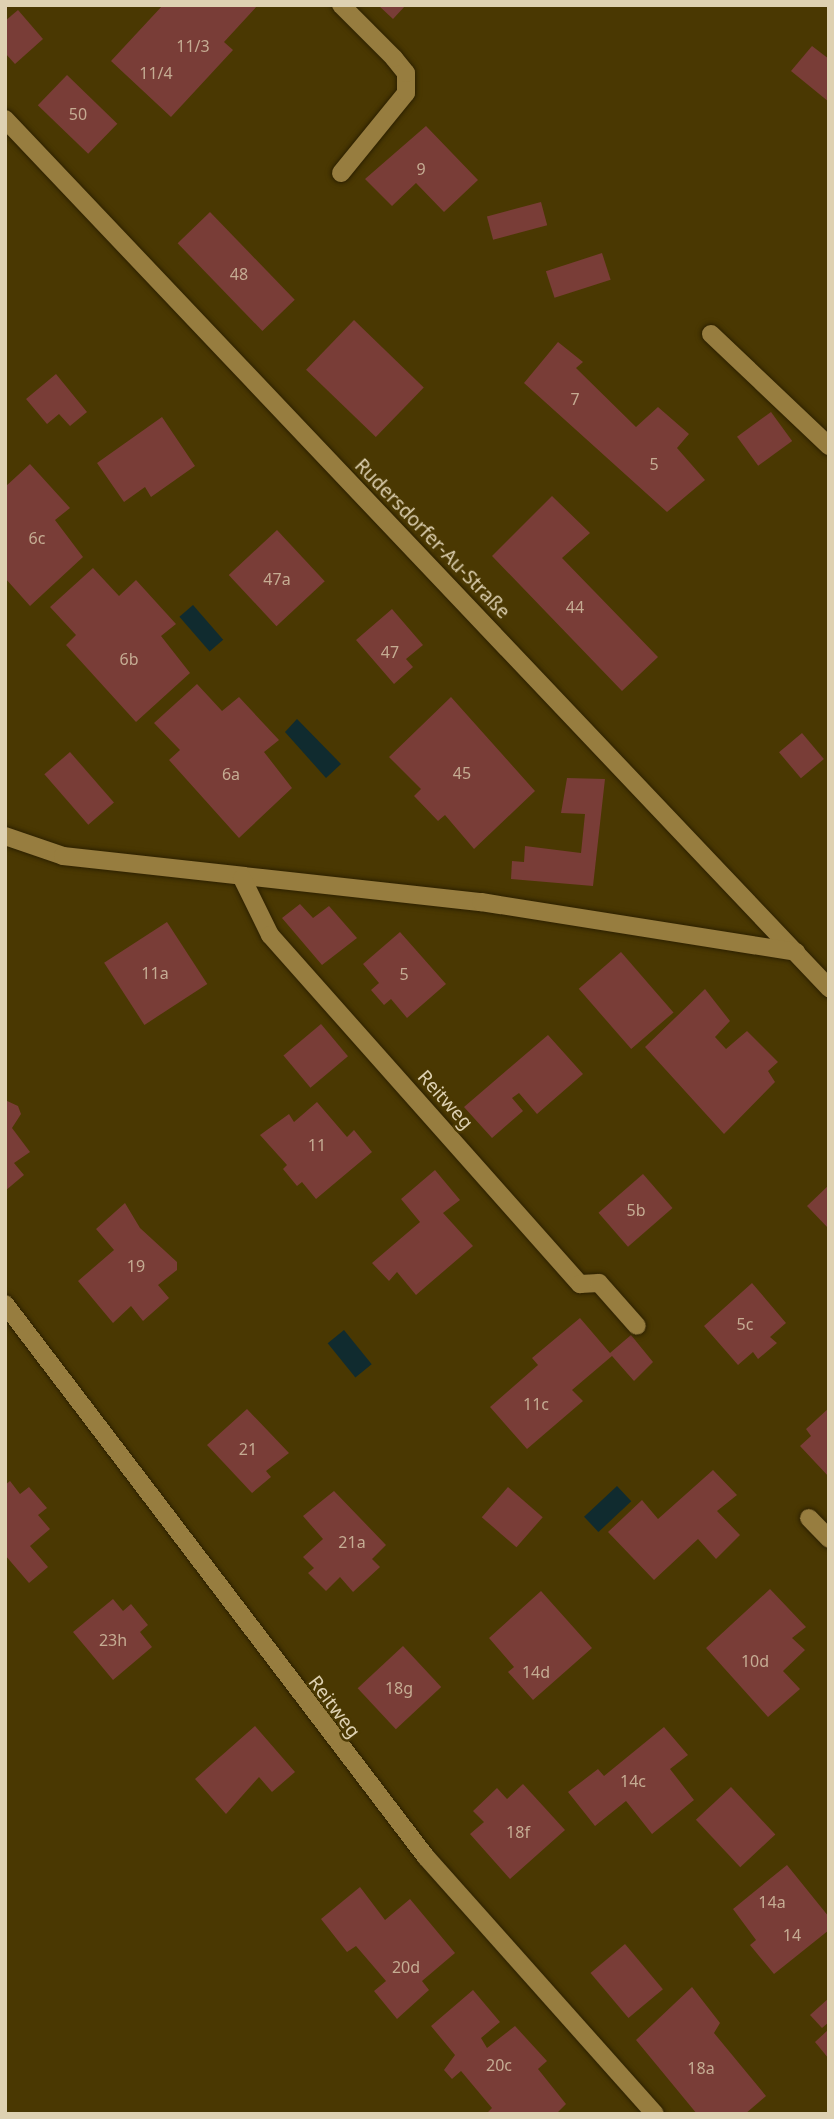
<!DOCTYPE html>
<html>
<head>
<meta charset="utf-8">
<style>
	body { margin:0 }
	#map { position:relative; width:834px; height:2119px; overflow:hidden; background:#4a3802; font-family:"Noto Sans",sans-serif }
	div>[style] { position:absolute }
	.water>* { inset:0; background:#102b2f; transform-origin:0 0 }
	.building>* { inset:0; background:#793d37; transform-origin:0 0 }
	.roads { filter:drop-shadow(0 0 2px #2c2000) drop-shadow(0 0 2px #2c2000) }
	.minor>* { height:18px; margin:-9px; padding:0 9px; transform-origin:9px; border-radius:9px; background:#977d3f }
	span { translate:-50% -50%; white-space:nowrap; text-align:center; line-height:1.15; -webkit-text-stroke:5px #4a3802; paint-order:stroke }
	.number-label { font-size:16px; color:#c5ac93 }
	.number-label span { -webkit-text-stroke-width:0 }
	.street-label { font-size:19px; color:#ded1b2 }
	.frame { position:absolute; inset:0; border:7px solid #ded1b2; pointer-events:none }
</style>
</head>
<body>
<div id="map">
	<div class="water">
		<div style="left:193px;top:605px;width:46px;height:18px;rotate:49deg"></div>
		<div style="clip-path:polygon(297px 719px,341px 764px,326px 778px,285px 732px)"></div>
		<div style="left:344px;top:1330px;width:44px;height:21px;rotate:51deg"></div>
		<div style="left:617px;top:1486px;width:21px;height:45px;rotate:47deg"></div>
	</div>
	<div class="building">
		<div style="clip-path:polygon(163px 5px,258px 5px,224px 42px,233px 50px,171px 117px,111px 61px)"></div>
		<div style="clip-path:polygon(378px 5px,406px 5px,393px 19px)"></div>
		<div style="clip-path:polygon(18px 10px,43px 39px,15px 64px,5px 53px,5px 21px)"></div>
		<div style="clip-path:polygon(812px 46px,829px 59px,829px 102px,791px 71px)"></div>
		<div style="left:67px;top:75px;width:70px;height:42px;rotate:44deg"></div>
		<div style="clip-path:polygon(426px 126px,478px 180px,444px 212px,416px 183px,392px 206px,365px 179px)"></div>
		<div style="left:541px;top:202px;width:24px;height:56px;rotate:75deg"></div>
		<div style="left:210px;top:212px;width:122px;height:45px;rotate:46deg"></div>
		<div style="left:602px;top:253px;width:28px;height:59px;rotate:72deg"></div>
		<div style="left:354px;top:320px;width:97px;height:69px;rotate:44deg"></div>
		<div style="clip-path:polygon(558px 342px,583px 362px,576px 368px,636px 427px,658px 407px,689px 434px,677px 448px,705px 480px,667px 512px,524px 383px)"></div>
		<div style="clip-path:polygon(56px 374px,87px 412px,70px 426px,59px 414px,47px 424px,26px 399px)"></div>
		<div style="left:771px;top:412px;width:36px;height:42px;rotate:54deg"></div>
		<div style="clip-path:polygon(162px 417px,195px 466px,151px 497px,145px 487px,124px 502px,97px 463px)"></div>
		<div style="clip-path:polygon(30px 464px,70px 508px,55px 520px,83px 557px,30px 606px,5px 578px,5px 487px)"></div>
		<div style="clip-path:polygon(552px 496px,590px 533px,562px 558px,658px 657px,622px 691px,492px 556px)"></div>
		<div style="left:277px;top:530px;width:70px;height:66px;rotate:47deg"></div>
		<div style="clip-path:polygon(93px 568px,119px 596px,136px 580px,176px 624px,161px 636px,190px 673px,136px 722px,66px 645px,76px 635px,50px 607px)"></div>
		<div style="clip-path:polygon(392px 609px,423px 645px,406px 659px,413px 667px,394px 684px,356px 640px)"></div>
		<div style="clip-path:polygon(197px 684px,222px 711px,239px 697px,279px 740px,264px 752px,292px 788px,239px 838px,169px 760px,180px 750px,154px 723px)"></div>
		<div style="clip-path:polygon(451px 697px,535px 791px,474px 849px,445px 815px,438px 821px,414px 796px,421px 789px,389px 757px)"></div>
		<div style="left:802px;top:733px;width:34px;height:30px;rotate:50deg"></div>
		<div style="left:70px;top:752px;width:67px;height:34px;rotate:49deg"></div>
		<div style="clip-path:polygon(567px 778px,605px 779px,593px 886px,511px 879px,512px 861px,524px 862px,525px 846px,581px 853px,585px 814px,561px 813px)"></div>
		<div style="clip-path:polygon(300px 904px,313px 918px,329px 906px,357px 938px,322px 965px,282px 918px)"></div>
		<div style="left:167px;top:922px;width:74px;height:75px;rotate:57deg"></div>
		<div style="clip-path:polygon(400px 932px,446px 984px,407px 1018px,391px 999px,384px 1005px,371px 990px,379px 983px,363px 964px)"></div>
		<div style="left:621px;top:952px;width:80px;height:56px;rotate:49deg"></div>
		<div style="clip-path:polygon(705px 989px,730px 1021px,715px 1037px,726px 1049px,747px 1031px,778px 1062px,768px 1071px,775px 1082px,724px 1134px,645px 1047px)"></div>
		<div style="left:321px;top:1024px;width:42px;height:49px;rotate:50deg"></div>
		<div style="clip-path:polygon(548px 1035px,583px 1074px,537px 1114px,519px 1093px,512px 1098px,523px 1111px,492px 1138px,464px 1107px)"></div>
		<div style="clip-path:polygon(5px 1100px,18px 1106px,21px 1114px,12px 1128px,30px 1152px,14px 1163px,24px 1175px,5px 1191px)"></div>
		<div style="clip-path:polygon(317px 1102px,347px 1137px,354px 1130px,372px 1152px,316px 1199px,302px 1182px,297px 1186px,283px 1169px,287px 1165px,260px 1135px,289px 1114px,294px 1122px)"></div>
		<div style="clip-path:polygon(435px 1170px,460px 1200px,443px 1213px,473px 1246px,416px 1295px,397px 1272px,389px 1281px,372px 1263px,420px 1222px,401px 1199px)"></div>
		<div style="left:643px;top:1174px;width:45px;height:59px;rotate:49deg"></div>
		<div style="clip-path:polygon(829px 1185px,829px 1229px,807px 1206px)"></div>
		<div style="clip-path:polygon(125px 1203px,140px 1228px,177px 1262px,177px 1270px,158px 1285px,169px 1298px,143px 1321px,131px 1306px,113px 1323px,78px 1281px,114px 1250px,96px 1229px)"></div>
		<div style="clip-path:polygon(752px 1283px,786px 1323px,770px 1337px,777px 1343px,758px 1359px,753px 1352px,738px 1365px,704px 1326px)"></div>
		<div style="clip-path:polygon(580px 1318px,610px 1353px,631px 1335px,653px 1362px,634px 1381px,612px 1356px,572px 1390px,583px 1401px,527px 1449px,490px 1407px,538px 1365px,532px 1358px)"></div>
		<div style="clip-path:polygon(829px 1408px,829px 1477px,800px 1446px,811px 1436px,806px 1429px)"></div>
		<div style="clip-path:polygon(247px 1409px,289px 1453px,266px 1471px,271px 1477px,252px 1493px,207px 1445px)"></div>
		<div style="clip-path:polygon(713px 1470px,737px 1495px,717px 1511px,740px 1535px,716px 1559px,698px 1539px,654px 1580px,608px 1532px,642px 1500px,658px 1519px)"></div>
		<div style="clip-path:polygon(10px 1481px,20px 1494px,29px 1487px,47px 1508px,38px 1515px,50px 1529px,30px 1546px,48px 1567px,29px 1583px,5px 1555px,5px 1485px)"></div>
		<div style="left:508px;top:1487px;width:46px;height:40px;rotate:41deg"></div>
		<div style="clip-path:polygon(334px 1491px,386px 1545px,372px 1559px,380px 1567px,353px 1592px,340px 1577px,326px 1591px,308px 1573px,314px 1568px,303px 1557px,323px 1539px,303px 1516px)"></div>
		<div style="clip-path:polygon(770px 1589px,806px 1627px,792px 1638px,805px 1650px,783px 1671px,800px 1689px,768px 1717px,706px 1648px)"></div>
		<div style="clip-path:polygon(541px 1591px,592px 1648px,533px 1700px,508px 1672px,514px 1667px,489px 1638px)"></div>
		<div style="clip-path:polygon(113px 1599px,123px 1611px,131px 1604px,148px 1625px,140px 1632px,152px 1647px,113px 1680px,73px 1632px)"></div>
		<div style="left:403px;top:1646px;width:56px;height:62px;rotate:47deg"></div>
		<div style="clip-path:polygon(255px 1726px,295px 1772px,272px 1792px,259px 1777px,226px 1814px,195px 1779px)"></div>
		<div style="clip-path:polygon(664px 1727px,688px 1755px,670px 1769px,694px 1800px,652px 1834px,626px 1801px,595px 1826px,568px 1792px,598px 1769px,604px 1776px)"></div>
		<div style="clip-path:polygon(523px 1784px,565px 1830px,510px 1879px,470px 1834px,484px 1822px,473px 1811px,497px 1788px,507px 1799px)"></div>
		<div style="left:731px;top:1787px;width:65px;height:48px;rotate:47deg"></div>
		<div style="clip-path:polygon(787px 1865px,829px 1917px,829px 1930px,774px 1974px,750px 1945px,756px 1940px,733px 1909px)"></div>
		<div style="clip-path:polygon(360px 1887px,385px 1920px,410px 1899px,455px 1953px,422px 1981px,429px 1990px,397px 2019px,374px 1991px,386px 1981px,356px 1946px,347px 1952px,321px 1919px)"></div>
		<div style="left:625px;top:1944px;width:59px;height:45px;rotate:50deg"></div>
		<div style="clip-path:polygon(692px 1987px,720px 2023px,714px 2033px,766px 2096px,745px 2114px,697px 2114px,636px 2040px)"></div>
		<div style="clip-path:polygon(473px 1990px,500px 2022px,481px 2038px,487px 2048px,515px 2026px,547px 2061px,538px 2069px,566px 2104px,556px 2114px,486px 2114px,492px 2108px,461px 2071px,452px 2079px,444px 2070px,455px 2055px,431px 2026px)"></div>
		<div style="clip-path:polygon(829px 1998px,829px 2022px,822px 2028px,810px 2015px)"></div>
		<div style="clip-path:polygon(829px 2029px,829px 2059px,815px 2042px)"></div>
	</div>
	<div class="roads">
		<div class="minor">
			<div style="left:5px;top:119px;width:1198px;rotate:46.52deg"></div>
			<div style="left:341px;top:173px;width:103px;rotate:-50.9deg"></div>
			<div style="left:406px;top:93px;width:20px;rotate:-90deg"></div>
			<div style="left:406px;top:73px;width:19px;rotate:-129deg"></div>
			<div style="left:394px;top:58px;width:75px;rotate:-135deg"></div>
			<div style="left:711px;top:334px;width:163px;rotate:43.5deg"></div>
			<div style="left:5px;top:836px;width:61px;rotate:19deg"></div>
			<div style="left:63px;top:856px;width:421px;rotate:6.3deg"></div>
			<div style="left:481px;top:902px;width:319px;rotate:9deg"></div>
			<div style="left:242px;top:878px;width:64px;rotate:63.8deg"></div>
			<div style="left:270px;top:935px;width:467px;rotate:48.4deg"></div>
			<div style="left:580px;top:1284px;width:19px;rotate:-3deg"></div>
			<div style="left:599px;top:1283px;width:57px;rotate:48.5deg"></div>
			<div style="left:5px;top:1304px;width:695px;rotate:52.72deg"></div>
			<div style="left:426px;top:1857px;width:344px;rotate:48.3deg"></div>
			<div style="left:809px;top:1518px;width:29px;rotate:46deg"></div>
		</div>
	</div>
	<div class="number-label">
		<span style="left:193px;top:46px">11/3</span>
		<span style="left:156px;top:73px">11/4</span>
		<span style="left:78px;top:114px">50</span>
		<span style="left:421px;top:169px">9</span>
		<span style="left:239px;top:274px">48</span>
		<span style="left:575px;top:399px">7</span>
		<span style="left:654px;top:464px">5</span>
		<span style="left:37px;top:538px">6c</span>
		<span style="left:277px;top:579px">47a</span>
		<span style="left:575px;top:607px">44</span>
		<span style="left:390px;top:652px">47</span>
		<span style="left:129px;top:659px">6b</span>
		<span style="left:462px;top:773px">45</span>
		<span style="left:231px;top:774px">6a</span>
		<span style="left:155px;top:973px">11a</span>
		<span style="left:404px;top:974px">5</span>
		<span style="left:317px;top:1145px">11</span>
		<span style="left:636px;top:1210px">5b</span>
		<span style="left:136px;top:1266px">19</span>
		<span style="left:745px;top:1324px">5c</span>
		<span style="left:536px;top:1404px">11c</span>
		<span style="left:248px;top:1449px">21</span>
		<span style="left:352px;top:1542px">21a</span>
		<span style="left:113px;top:1640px">23h</span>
		<span style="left:755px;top:1661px">10d</span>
		<span style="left:536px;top:1672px">14d</span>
		<span style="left:399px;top:1688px">18g</span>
		<span style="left:633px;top:1781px">14c</span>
		<span style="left:518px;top:1832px">18f</span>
		<span style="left:772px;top:1902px">14a</span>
		<span style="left:792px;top:1935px">14</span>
		<span style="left:406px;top:1967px">20d</span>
		<span style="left:499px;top:2065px">20c</span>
		<span style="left:701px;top:2068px">18a</span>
	</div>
	<div class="street-label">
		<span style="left:432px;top:539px;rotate:46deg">Rudersdorfer-Au-Straße</span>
		<span style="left:445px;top:1100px;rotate:48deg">Reitweg</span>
		<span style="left:334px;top:1707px;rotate:53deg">Reitweg</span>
	</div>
	<div class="frame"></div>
</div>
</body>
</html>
